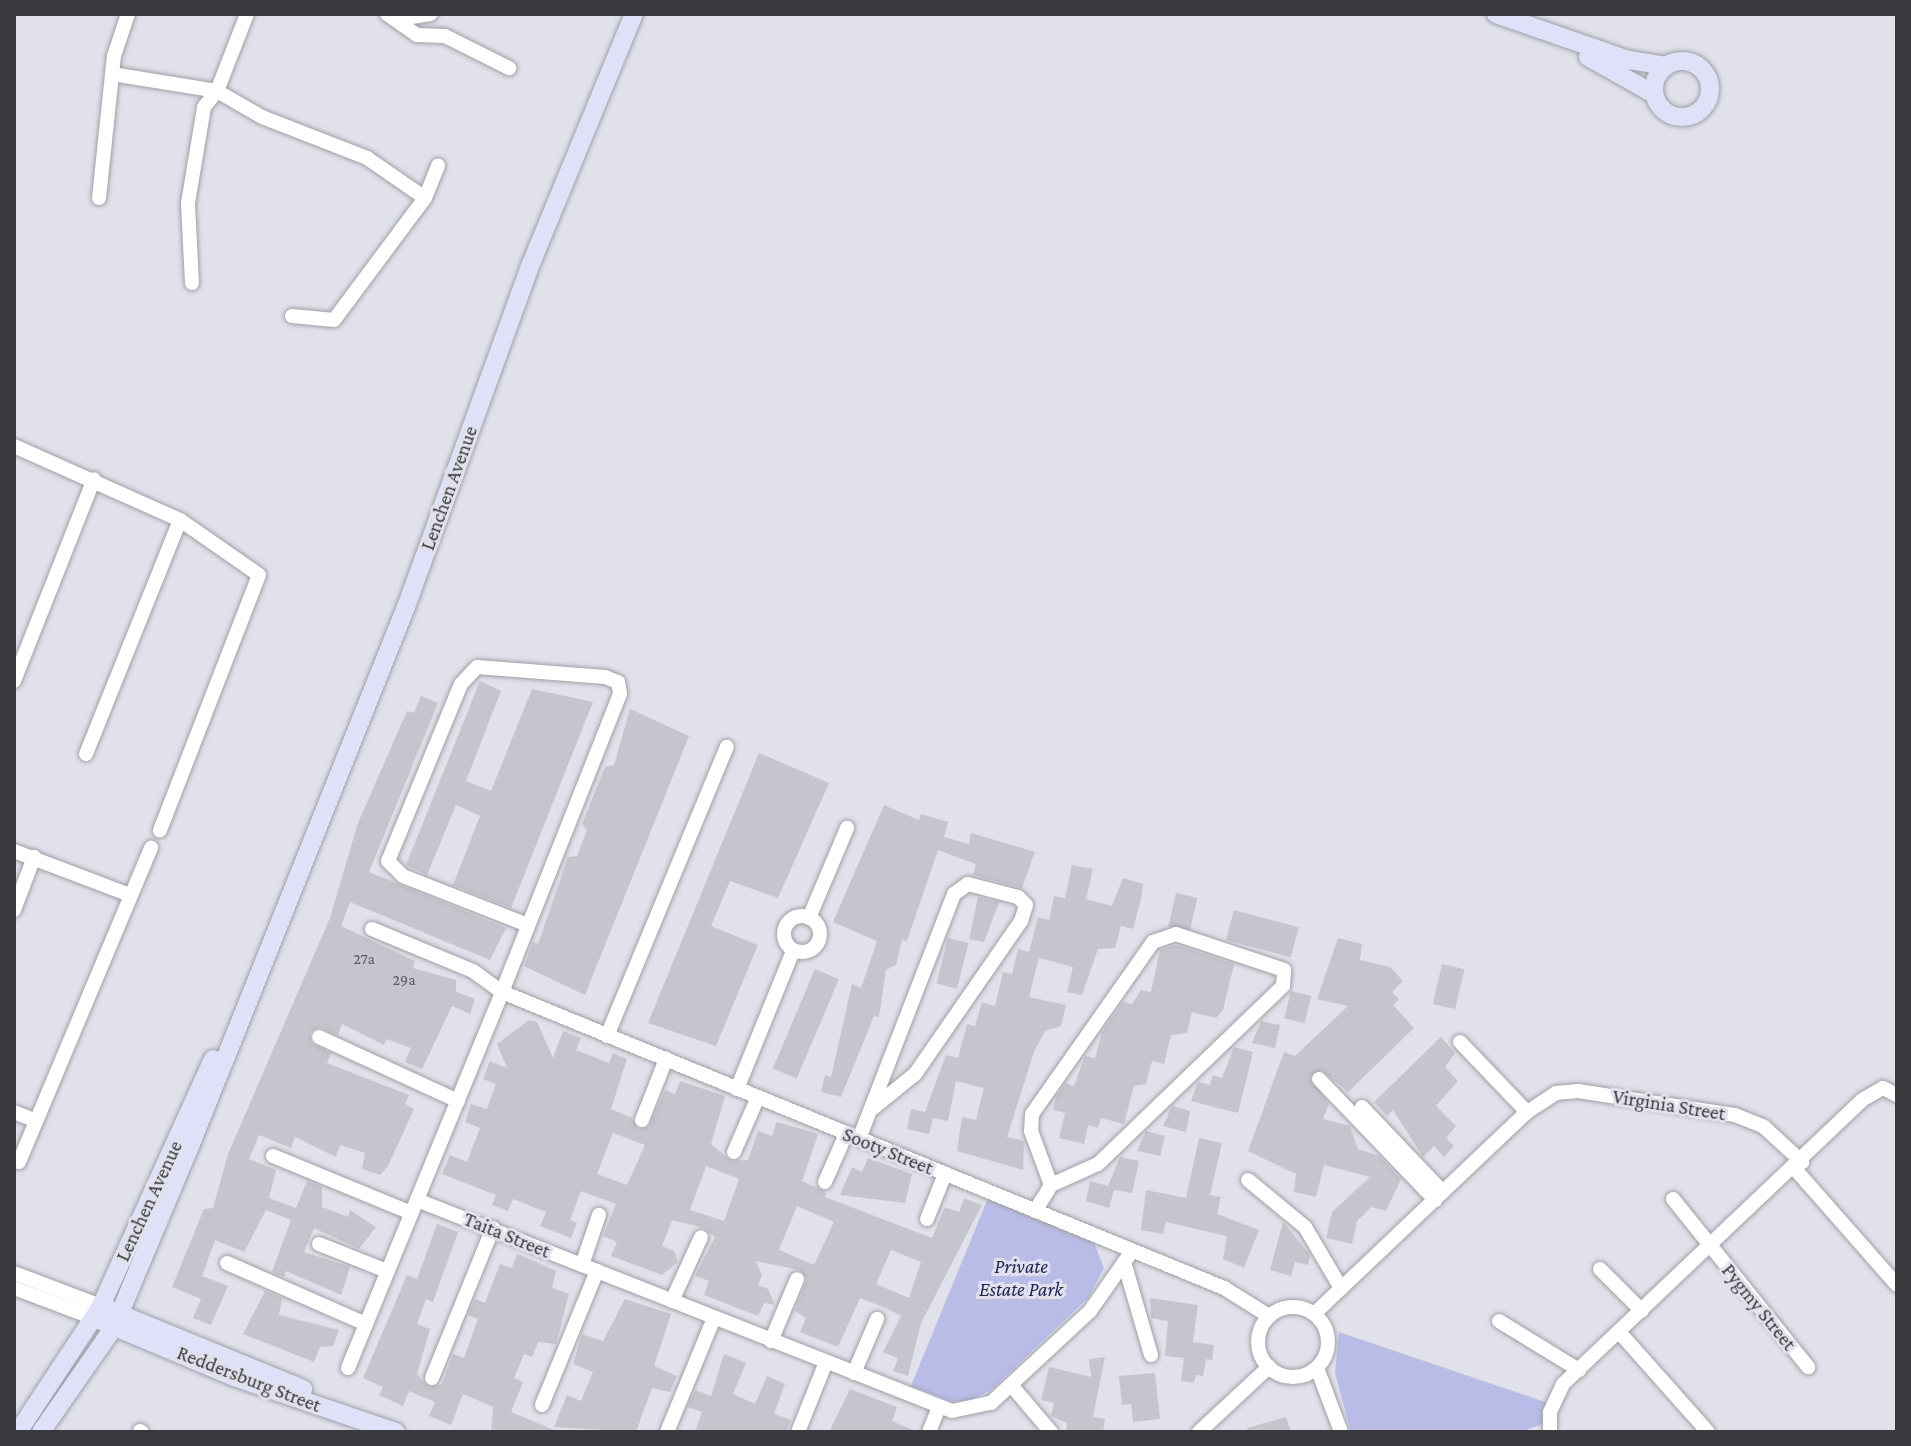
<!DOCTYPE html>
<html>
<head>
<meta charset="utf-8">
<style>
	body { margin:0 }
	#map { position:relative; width:1911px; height:1446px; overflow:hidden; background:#e0e1ea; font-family:"Crimson Pro",serif }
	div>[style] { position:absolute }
	.green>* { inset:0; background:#b8bce7 }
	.building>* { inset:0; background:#c4c5cd; transform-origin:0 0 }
	.roads { filter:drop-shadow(0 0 2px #9fa0a7) drop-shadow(0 0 2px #9fa0a7) }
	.street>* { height:14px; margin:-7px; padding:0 7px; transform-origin:7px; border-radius:7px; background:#fff }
	.street>.ring { margin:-7px; padding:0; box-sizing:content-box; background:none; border:14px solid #fff; border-radius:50% }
	.secondary>* { height:18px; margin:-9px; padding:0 9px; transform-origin:9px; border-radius:9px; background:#dfe1f8 }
	.secondary>.ring { margin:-9px; padding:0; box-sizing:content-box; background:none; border:18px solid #dfe1f8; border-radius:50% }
	span { translate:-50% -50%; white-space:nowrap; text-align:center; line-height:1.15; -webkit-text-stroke:6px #e0e1ea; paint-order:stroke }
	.number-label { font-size:16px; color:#5c5c61 }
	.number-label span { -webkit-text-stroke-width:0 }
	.street-label { font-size:20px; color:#39393d }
	.park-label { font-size:20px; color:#27255d; font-style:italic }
	.frame { position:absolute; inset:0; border:16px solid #39393d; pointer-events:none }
</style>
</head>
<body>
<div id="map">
	<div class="green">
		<div style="clip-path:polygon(988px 1198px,1094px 1243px,1104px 1268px,1088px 1298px,991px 1390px,969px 1401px,950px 1401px,911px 1386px)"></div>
		<div style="clip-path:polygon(1339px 1332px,1548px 1403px,1543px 1424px,1520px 1432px,1351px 1432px,1335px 1373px)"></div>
	</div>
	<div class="building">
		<div style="clip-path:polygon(480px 681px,501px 691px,466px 781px,491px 791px,532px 689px,593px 702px,511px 908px,453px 885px,480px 816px,456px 805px,427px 875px,406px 865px)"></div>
		<div style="clip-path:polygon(421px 696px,438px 703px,369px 872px,506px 928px,490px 960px,350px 902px,341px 926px,415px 961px,413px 968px,456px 980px,456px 992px,475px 999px,470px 1014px,452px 1006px,422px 1069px,405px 1062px,411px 1048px,386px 1039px,384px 1045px,342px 1024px,338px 1035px,319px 1027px,310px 1032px,311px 1043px,331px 1053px,327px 1063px,409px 1095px,405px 1104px,414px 1109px,388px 1166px,380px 1175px,362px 1169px,365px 1153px,340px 1145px,336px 1157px,295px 1137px,291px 1148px,259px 1135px,249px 1159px,276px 1170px,269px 1198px,296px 1208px,307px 1181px,322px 1187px,322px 1207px,348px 1217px,350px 1210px,376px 1227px,359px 1249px,314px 1228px,304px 1252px,350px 1267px,341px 1295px,286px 1271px,284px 1277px,272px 1272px,291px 1220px,266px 1210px,244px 1252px,215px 1240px,202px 1276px,228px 1286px,211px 1325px,193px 1318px,201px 1299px,172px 1287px,204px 1209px,213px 1208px,228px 1154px,330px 918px,358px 823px,407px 711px,414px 713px)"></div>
		<div style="clip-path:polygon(630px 709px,689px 736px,585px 995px,524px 966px,533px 942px,538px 944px,568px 857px,577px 856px,587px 830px,582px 824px,605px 767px,614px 765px)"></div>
		<div style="clip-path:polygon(759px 753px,829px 783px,778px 898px,730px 881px,711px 926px,758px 945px,716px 1046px,648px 1023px)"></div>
		<div style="clip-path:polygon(884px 805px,919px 820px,921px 814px,948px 822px,944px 837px,969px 844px,971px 833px,1035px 852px,1022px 888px,973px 875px,976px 864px,938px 850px,907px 941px,902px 940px,896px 965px,886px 970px,879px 1017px,874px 1016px,841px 1097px,821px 1092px,825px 1075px,831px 1077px,852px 984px,861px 988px,877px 941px,833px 922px)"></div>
		<div style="clip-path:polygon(1072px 865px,1093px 869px,1086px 899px,1112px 906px,1123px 878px,1143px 884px,1142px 895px,1133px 929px,1121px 926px,1115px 948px,1098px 949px,1082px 995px,1067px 992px,1073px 967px,1039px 958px,1029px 997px,1066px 1005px,1061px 1026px,1045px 1031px,1034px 1052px,1007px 1137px,1024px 1141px,1023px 1170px,957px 1151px,962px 1117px,976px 1120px,984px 1088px,956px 1081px,948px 1121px,933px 1118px,929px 1134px,907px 1129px,911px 1109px,925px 1112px,946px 1055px,958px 1058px,967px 1024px,975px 1026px,982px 1002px,995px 1006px,1003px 972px,1012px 974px,1018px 949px,1029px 952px,1038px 917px,1049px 920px,1054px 896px,1065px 898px)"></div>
		<div style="left:1176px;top:893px;width:22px;height:34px;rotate:13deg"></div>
		<div style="clip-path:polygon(978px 897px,999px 902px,984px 942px,969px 939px)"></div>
		<div style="left:1234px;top:910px;width:67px;height:31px;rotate:15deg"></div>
		<div style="left:948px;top:938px;width:21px;height:47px;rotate:14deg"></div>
		<div style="clip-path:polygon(1338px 938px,1362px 944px,1360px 960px,1390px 967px,1403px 981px,1392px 992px,1399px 999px,1393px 1005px,1414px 1028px,1348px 1092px,1322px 1070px,1309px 1077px,1329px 1104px,1323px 1119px,1350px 1126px,1358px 1149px,1379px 1156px,1401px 1179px,1386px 1211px,1371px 1207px,1357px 1221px,1352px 1244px,1326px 1238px,1332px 1212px,1370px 1177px,1324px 1165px,1316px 1197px,1294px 1192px,1296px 1174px,1248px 1151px,1284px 1052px,1295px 1056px,1348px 1006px,1317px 999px)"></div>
		<div style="clip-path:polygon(1176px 945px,1234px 964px,1223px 1010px,1216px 1018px,1192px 1012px,1187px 1033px,1171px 1035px,1164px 1064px,1152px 1061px,1146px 1084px,1134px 1086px,1124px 1124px,1101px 1118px,1098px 1128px,1088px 1125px,1084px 1144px,1059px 1138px,1065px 1113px,1053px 1110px,1056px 1097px,1066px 1083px,1074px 1086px,1085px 1056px,1095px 1058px,1102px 1032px,1123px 1002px,1132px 1004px,1141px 990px,1151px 992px,1160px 950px)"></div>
		<div style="left:1442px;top:964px;width:23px;height:41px;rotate:13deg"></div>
		<div style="left:815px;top:969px;width:26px;height:108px;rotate:23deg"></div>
		<div style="left:1291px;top:991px;width:21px;height:28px;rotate:14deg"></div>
		<div style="clip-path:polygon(evenodd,529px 1020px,537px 1022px,553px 1058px,563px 1031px,581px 1038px,576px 1050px,609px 1063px,613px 1053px,627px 1059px,611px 1109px,632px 1118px,638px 1129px,649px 1127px,665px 1090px,675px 1094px,680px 1081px,725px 1096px,711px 1144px,731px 1161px,748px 1160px,758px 1131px,772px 1136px,777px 1122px,818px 1134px,802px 1181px,826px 1192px,825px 1197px,932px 1238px,945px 1207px,959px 1212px,964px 1198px,982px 1205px,921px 1323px,908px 1376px,893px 1371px,898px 1358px,883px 1352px,901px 1316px,886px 1308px,860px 1298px,838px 1347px,800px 1332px,806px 1318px,795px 1311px,807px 1279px,800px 1270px,756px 1261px,762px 1275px,758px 1285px,768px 1289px,775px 1305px,764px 1303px,758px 1316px,704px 1295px,709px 1281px,695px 1276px,715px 1237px,704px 1228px,672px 1220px,662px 1246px,674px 1251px,678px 1262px,662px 1275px,611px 1256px,617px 1242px,603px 1236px,616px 1204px,581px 1191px,570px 1220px,577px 1223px,571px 1238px,540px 1226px,546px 1212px,513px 1199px,508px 1211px,492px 1205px,496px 1195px,442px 1174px,450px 1155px,467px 1162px,480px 1128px,465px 1122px,471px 1104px,487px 1109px,496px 1084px,483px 1079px,490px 1061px,507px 1068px,497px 1044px,529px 1020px,613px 1133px,645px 1145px,627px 1185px,597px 1174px,613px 1133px,529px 1020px,706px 1166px,739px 1179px,724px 1221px,690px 1210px,706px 1166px,529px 1020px,797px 1206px,834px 1222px,814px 1265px,779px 1250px,797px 1206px,529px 1020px,891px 1250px,921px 1262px,909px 1298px,876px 1284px,891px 1250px)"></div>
		<div style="clip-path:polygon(1261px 1021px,1280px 1025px,1275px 1048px,1252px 1043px)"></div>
		<div style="clip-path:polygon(1441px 1037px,1455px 1053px,1445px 1067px,1458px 1081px,1436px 1106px,1456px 1126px,1446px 1138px,1454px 1146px,1444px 1157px,1434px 1146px,1423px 1157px,1393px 1110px,1387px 1116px,1374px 1102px)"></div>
		<div style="clip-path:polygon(1234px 1047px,1253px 1052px,1238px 1113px,1191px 1101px,1198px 1082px,1210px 1085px,1213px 1075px,1222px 1078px)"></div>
		<div style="clip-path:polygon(1172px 1106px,1190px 1111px,1186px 1132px,1163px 1126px)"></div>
		<div style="clip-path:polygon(1146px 1131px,1165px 1136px,1160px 1156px,1137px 1151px)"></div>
		<div style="clip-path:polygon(1199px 1138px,1222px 1143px,1210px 1195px,1221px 1197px,1217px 1214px,1259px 1230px,1244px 1268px,1223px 1259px,1227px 1236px,1166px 1222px,1163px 1234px,1141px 1230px,1146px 1190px,1186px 1198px)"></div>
		<div style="clip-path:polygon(1120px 1157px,1139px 1161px,1132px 1193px,1114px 1190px,1109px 1208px,1086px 1201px,1090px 1181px,1108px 1186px)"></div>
		<div style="clip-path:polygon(868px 1158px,912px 1174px,905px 1203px,840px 1195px,852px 1167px,862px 1172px)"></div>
		<div style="clip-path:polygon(1283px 1222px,1310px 1255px,1308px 1265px,1295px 1262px,1291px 1276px,1270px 1270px)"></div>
		<div style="clip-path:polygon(437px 1224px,458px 1232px,433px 1302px,426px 1299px,417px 1324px,430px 1329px,417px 1374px,428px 1387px,442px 1384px,453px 1354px,464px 1358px,478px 1319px,468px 1315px,475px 1299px,485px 1303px,500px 1264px,512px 1268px,517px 1254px,534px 1261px,556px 1271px,552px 1288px,569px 1294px,556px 1344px,538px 1342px,532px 1357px,524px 1354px,514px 1378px,523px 1382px,511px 1412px,559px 1432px,491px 1432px,493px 1407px,463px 1394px,451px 1425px,429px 1416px,435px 1402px,409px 1391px,403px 1406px,379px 1395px,383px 1387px,363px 1378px,407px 1275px,417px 1279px)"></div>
		<div style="clip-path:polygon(265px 1291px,282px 1298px,279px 1315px,339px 1330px,333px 1346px,320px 1347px,314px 1362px,243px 1334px)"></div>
		<div style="clip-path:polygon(1150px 1298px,1198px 1305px,1193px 1342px,1214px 1345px,1212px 1360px,1206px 1359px,1203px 1376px,1196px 1375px,1194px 1383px,1181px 1381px,1184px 1358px,1165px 1356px,1168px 1321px,1151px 1318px)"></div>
		<div style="clip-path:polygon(625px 1299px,671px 1314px,654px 1366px,677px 1376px,670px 1392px,652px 1388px,636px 1432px,554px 1427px,567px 1395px,581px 1401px,593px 1372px,573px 1364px,582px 1334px,603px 1341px)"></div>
		<div style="clip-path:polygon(724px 1354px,746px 1363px,733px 1394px,755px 1404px,767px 1376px,785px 1384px,774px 1414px,791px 1420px,786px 1432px,695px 1432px,702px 1412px,688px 1407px,695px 1390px,711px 1396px)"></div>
		<div style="clip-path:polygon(1105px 1357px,1093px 1417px,1105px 1419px,1103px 1432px,1066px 1432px,1067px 1423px,1051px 1416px,1054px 1403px,1041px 1400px,1049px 1367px,1091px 1377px,1089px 1359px)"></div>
		<div style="clip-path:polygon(1155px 1373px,1160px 1419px,1133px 1422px,1131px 1404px,1122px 1405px,1119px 1376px)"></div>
		<div style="clip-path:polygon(850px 1389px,897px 1407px,892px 1421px,918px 1432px,829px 1432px)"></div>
		<div style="clip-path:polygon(1286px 1417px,1291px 1432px,1248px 1432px,1247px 1428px)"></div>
	</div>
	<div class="roads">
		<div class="street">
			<div style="left:387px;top:14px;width:37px;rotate:35deg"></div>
			<div style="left:417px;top:35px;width:28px;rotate:2deg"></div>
			<div style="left:445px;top:36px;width:72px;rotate:26.6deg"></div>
			<div style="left:399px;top:19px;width:32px;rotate:-9deg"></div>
			<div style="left:112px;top:74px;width:106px;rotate:9.2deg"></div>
			<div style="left:217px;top:91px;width:52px;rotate:30deg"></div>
			<div style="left:262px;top:117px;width:113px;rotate:21.3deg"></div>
			<div style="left:367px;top:158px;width:70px;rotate:34.6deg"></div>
			<div style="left:99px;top:198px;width:143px;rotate:-84deg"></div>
			<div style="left:114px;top:56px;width:44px;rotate:-71.6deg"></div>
			<div style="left:192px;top:283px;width:80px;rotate:-92.9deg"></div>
			<div style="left:188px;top:203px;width:97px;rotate:-80.5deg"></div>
			<div style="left:204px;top:107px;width:21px;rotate:-51deg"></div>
			<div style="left:217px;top:91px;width:83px;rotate:-68.7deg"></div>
			<div style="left:292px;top:316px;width:42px;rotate:5.4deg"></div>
			<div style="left:334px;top:320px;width:152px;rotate:-53.3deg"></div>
			<div style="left:425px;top:198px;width:35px;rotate:-68deg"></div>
			<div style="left:14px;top:446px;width:182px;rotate:24deg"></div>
			<div style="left:180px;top:520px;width:96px;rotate:34.8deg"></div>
			<div style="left:259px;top:575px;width:274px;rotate:111.2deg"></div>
			<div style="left:14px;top:681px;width:217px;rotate:-68.4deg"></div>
			<div style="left:86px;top:754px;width:252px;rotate:-68.1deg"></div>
			<div style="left:14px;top:851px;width:124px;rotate:20.8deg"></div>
			<div style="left:14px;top:910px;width:57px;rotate:-69.3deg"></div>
			<div class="ring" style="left:784px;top:916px;width:22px;height:22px"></div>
			<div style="left:809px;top:918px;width:98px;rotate:-67.1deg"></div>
			<div style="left:372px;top:929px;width:109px;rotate:22.6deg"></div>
			<div style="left:473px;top:971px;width:36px;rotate:36deg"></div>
			<div style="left:502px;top:992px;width:780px;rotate:22.29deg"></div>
			<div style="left:1224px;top:1288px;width:53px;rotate:31.9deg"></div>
			<div style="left:607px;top:1036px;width:313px;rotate:-67.5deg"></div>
			<div style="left:319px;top:1037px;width:153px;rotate:24.7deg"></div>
			<div style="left:1460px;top:1042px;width:97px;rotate:46.3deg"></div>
			<div style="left:1319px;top:1079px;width:168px;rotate:46.2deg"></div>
			<div style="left:737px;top:1089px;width:149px;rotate:-67.9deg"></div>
			<div style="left:1362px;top:1107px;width:117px;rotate:46.4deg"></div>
			<div style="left:14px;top:1112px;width:22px;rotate:22deg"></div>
			<div style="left:642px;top:1120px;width:66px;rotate:-68.5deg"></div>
			<div style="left:859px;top:1139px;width:263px;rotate:-68.8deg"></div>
			<div style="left:954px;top:894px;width:17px;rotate:-36deg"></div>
			<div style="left:968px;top:884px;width:52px;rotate:14.6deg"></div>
			<div style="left:1018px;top:897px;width:11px;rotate:45deg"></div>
			<div style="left:1026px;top:905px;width:17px;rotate:107deg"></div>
			<div style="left:1021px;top:921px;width:186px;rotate:124.7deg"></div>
			<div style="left:915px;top:1074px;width:54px;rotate:141deg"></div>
			<div style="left:734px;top:1152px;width:60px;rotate:-66.4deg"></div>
			<div style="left:273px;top:1156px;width:149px;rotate:22.4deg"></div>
			<div style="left:19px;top:1162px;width:341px;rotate:-67.2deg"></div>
			<div style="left:1795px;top:1169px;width:154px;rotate:48.7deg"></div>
			<div style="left:1248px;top:1180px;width:74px;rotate:39.5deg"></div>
			<div style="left:1305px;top:1227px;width:71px;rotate:59.5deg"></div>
			<div style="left:825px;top:1182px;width:52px;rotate:-66.4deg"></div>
			<div style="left:1673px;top:1199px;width:216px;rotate:51.2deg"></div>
			<div style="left:417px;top:1200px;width:575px;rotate:21.52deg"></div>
			<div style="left:952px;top:1411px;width:40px;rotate:-12deg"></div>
			<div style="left:991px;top:1403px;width:135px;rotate:-42.9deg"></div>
			<div style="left:1090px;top:1311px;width:73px;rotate:-55deg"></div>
			<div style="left:1035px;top:1211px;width:31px;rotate:-58deg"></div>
			<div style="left:1051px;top:1185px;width:51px;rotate:-24.1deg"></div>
			<div style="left:1098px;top:1164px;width:257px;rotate:-43.9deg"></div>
			<div style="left:1283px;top:986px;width:16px;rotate:-86deg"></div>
			<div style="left:1284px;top:970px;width:114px;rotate:-161.6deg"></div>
			<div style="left:1176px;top:934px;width:24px;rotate:161deg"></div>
			<div style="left:1153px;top:942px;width:210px;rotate:125.1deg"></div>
			<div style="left:1032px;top:1114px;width:17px;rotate:93deg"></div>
			<div style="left:1031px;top:1131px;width:58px;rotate:69.7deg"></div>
			<div style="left:927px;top:1219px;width:48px;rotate:-68.2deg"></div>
			<div style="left:319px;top:1244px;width:73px;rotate:21.7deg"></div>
			<div style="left:1124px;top:1262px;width:97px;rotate:73.8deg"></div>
			<div style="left:227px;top:1263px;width:152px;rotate:23.7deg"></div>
			<div style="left:582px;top:1265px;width:53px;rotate:-71.2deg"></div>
			<div style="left:1600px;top:1269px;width:59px;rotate:45deg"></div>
			<div style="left:14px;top:1273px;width:93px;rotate:20.8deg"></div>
			<div style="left:14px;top:1288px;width:85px;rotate:20.6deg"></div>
			<div style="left:672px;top:1301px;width:70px;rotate:-65.6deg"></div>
			<div class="ring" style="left:1258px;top:1307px;width:56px;height:56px"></div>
			<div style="left:1314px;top:1314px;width:294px;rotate:-43.5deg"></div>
			<div style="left:1527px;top:1112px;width:35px;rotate:-33deg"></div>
			<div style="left:1556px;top:1093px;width:22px;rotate:-5deg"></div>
			<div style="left:1578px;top:1091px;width:159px;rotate:8.7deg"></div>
			<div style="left:1735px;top:1115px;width:31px;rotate:22deg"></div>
			<div style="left:1764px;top:1127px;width:52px;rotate:42.6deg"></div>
			<div style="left:1499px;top:1321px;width:94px;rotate:31.5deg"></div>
			<div style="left:1620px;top:1333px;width:132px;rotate:48.4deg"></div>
			<div style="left:771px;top:1341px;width:67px;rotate:-67.2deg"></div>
			<div style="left:348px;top:1368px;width:406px;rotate:-67.7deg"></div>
			<div style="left:502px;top:992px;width:321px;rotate:-68.4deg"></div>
			<div style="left:620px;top:694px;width:12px;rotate:-99deg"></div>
			<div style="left:618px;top:682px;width:14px;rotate:-159deg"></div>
			<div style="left:605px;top:677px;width:128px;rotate:-175.5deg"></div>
			<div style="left:477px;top:667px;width:23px;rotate:133deg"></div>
			<div style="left:461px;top:684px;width:191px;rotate:112.4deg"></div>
			<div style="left:388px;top:861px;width:21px;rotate:45deg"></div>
			<div style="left:403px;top:876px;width:134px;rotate:21.4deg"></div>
			<div style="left:1317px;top:1368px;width:68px;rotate:69.4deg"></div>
			<div style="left:854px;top:1373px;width:59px;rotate:-66.9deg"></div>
			<div style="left:432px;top:1378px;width:162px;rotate:-67.9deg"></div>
			<div style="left:1011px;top:1385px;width:62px;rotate:49.6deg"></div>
			<div style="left:542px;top:1405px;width:145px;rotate:-67.7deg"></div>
			<div style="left:140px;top:1431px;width:2px;rotate:27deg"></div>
			<div style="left:667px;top:1432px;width:123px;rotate:-67.6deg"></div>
			<div style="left:798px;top:1432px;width:75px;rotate:-68.2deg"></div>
			<div style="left:929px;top:1432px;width:27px;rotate:-68deg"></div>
			<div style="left:1199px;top:1432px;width:96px;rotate:-42.9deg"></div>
			<div style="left:1550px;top:1432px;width:20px;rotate:-90deg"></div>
			<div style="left:1550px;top:1412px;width:31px;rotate:-65deg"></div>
			<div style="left:1563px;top:1384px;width:412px;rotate:-43.5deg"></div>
			<div style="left:1862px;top:1100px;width:24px;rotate:-30deg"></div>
			<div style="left:1883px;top:1088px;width:16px;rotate:27deg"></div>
		</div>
		<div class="secondary">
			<div style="left:1496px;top:14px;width:141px;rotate:19.1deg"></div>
			<div style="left:1629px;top:60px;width:36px;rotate:9deg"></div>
			<div style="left:1588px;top:57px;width:76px;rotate:29.3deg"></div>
			<div class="ring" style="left:1654px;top:61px;width:38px;height:38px"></div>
			<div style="left:108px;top:1309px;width:211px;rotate:22.3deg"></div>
			<div style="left:103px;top:1322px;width:142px;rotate:22.8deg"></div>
			<div style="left:234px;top:1377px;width:171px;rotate:18.8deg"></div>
			<div style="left:18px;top:1432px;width:151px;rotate:-56.6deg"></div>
			<div style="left:101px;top:1306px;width:271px;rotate:-65.6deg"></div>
			<div style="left:41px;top:1432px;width:128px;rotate:-55.2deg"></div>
			<div style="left:114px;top:1327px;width:193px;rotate:-67.2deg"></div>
			<div style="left:189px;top:1149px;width:584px;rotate:-68.18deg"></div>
			<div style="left:406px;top:607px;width:357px;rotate:-70deg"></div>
			<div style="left:528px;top:271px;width:278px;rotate:-67.6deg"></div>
		</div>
	</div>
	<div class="number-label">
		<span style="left:364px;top:959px">27a</span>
		<span style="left:404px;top:980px">29a</span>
	</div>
	<div class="street-label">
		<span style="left:449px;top:488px;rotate:-70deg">Lenchen Avenue</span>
		<span style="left:1669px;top:1105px;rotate:9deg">Virginia Street</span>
		<span style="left:888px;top:1151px;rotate:22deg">Sooty Street</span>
		<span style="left:149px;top:1201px;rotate:-65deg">Lenchen Avenue</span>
		<span style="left:507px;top:1235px;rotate:22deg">Taita Street</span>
		<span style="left:1759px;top:1307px;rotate:51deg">Pygmy Street</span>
		<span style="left:249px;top:1379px;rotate:21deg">Reddersburg Street</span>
	</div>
	<div class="park-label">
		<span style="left:1021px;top:1278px">Private<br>Estate Park</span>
	</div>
	<div class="frame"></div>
</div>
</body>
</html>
